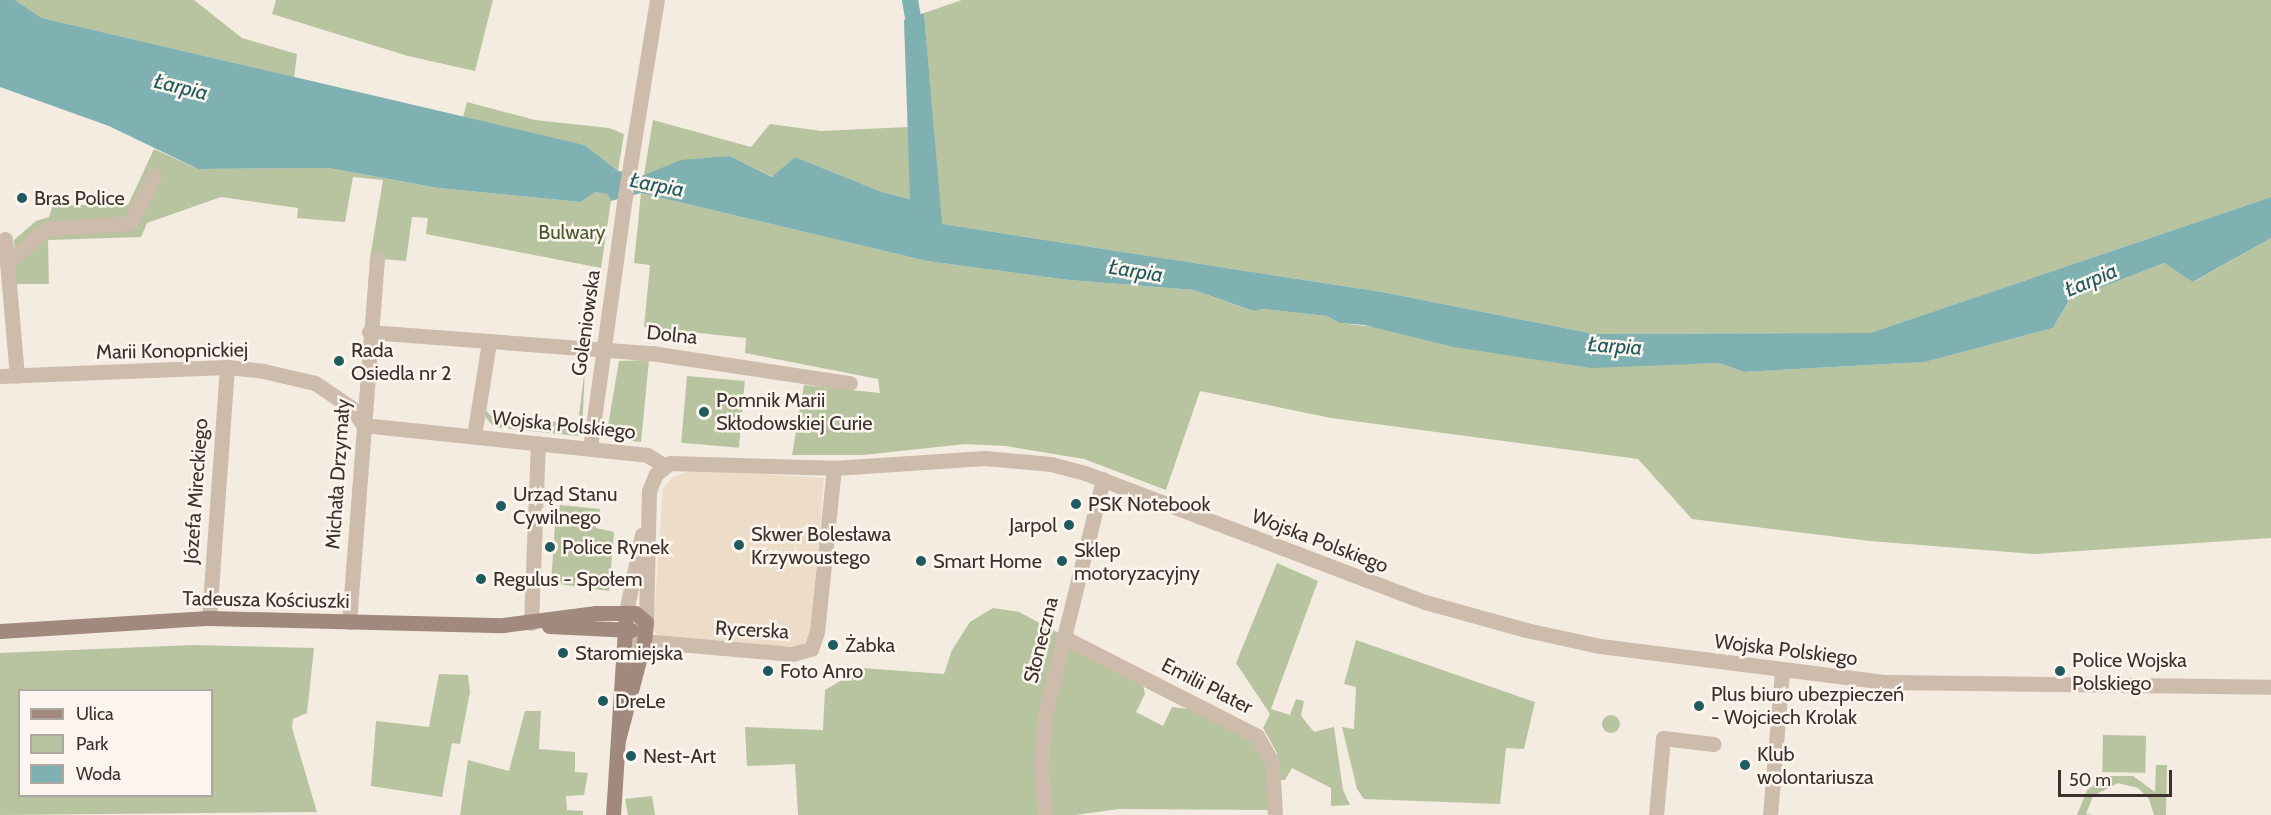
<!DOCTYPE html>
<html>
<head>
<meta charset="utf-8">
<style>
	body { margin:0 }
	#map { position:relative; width:2271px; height:815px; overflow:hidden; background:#f4ebe1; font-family:Cabin,sans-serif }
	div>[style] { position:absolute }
	.green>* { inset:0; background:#b8c4a0; transform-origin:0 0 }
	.round { border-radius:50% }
	.plaza>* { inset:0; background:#ecdcc8 }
	.water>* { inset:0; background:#7fb0b2 }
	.canal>* { height:16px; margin:-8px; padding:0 8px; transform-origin:8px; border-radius:8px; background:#7fb0b2 }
	.minor>* { height:15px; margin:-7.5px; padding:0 7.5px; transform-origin:7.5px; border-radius:7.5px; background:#cdbbac }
	.tertiary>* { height:15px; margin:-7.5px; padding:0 7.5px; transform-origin:7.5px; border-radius:7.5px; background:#cdbbac }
	.secondary>* { height:15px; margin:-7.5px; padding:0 7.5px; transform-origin:7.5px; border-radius:7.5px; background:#a18a7d }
	.dots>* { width:16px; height:16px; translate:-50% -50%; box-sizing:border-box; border:3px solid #fbf5ee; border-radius:50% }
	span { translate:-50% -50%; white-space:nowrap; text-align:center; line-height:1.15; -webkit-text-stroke:5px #fbf5ee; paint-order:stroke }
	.poi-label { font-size:20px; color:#3b302b }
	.left { translate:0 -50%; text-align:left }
	.right { translate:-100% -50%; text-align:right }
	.park-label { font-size:20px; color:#4a5a2e }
	.street-label { font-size:20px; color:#3b302b }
	.water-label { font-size:21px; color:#1f5a5e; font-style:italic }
	.legend { position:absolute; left:18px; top:689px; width:195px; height:108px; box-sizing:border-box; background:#fbf5ee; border:2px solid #aea6a0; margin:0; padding:8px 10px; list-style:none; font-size:18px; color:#3b302b }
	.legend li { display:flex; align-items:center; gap:12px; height:30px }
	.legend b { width:30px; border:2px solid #aea6a0 }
	.scale { position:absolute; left:2058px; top:770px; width:114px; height:27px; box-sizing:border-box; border:3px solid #3b302b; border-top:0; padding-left:8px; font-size:18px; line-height:21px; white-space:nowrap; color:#3b302b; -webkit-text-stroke:4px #fbf5ee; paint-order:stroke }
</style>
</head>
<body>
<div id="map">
	<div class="green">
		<div style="clip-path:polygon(15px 0,194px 0,242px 38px,297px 54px,294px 77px,42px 18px)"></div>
		<div style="clip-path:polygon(276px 0,493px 0,475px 71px,408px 56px,272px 14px)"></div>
		<div style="clip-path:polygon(962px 0,2271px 0,2271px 197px,1870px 333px,1595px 334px,1382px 292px,941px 224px,924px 13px)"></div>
		<div style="clip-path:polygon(467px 102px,535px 120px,609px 128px,624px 134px,618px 171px,585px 145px,463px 117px)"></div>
		<div style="clip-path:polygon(653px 120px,751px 147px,770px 124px,821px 131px,908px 127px,911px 199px,882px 192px,795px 157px,773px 177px,730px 156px,644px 175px)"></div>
		<div style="clip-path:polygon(154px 149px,198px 169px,329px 168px,438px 188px,581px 202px,595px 192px,607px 194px,611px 201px,601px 268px,426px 234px,428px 218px,412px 217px,406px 261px,370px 258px,383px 180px,353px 177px,345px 222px,297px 218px,298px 208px,221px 197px,147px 223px,141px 237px,48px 240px,49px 284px,16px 284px,14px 240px,36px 221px,49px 217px,53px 205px,128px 205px)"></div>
		<div style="clip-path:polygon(641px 193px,927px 261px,1069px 280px,1194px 290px,1252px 311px,1264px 309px,1327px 316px,1340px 323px,1678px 364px,1719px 363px,1744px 372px,1925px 362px,2053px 328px,2069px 300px,2164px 263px,2194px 282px,2271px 238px,2271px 538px,2035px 554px,1870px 541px,1692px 519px,1638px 459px,1331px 418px,1200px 391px,1166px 490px,1084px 459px,1006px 446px,965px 444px,863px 455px,792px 455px,804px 385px,880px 393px,878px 379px,745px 353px,746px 338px,644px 327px,650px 265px,634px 263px)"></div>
		<div style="clip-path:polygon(649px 360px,641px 442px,604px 438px,601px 434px,604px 426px,608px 426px,619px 361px)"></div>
		<div style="clip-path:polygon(585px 367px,582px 432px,577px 436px,494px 427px,486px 418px,484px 408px,491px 416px,578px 424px)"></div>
		<div style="left:687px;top:376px;width:58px;height:67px;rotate:5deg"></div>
		<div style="clip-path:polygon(560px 505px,600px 509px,596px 528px,614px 532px,609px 591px,551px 583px,556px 509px)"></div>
		<div style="clip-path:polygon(1277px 563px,1318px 581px,1271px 709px,1290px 715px,1296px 699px,1304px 701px,1301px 716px,1314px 732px,1334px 727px,1343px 790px,1350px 805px,1331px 806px,1331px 788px,1292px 768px,1285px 780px,1280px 780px,1277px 753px,1263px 728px,1270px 714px,1236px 663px)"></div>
		<div style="clip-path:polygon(993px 608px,1019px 612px,1141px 677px,1145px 694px,1136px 712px,1163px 726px,1172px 707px,1189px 709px,1250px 736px,1267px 760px,1271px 810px,1119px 809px,1075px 815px,798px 815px,795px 764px,747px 766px,745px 727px,823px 730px,825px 690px,862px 668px,944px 674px,952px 650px,970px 622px)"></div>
		<div style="clip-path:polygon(1356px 640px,1535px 702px,1524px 749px,1506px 748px,1500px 804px,1364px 799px,1357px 789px,1342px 727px,1354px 729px,1356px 687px,1344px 684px)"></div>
		<div style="clip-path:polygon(evenodd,193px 645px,314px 648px,307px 713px,293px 719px,292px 728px,317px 812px,0 815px,0 653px,193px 645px,212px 690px,212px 796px,20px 796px,20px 690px,212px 690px)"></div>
		<div style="clip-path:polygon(439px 674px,468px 675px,470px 692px,460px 744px,452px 743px,442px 797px,371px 786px,376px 721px,429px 727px)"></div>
		<div style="clip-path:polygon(525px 711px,541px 711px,539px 749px,575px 752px,575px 772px,588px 773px,584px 795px,566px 796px,567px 810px,583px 811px,583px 815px,460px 815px,468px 760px,509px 771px)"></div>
		<div class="round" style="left:1602px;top:715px;width:18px;height:18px"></div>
		<div style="left:2103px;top:735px;width:43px;height:37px;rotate:1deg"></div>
		<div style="clip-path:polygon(2156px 765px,2167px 765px,2166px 815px,2154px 815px,2149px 799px,2138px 788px,2118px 783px,2093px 796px,2086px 814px,2093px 815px,2077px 815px,2087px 790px,2109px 776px,2133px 776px,2155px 792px)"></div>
		<div style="clip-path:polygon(652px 796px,655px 815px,628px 815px,625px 799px)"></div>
	</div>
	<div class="plaza">
		<div style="clip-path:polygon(693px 470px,824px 478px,811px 632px,806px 642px,799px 646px,778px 646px,658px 635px,653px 631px,663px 489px,673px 477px)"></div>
	</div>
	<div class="water">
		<div style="clip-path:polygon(0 0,15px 0,42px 18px,585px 145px,618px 171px,644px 175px,681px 160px,730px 156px,772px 177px,795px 157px,882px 192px,910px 199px,904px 20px,924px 13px,942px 224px,1382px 292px,1595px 334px,1870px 333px,2271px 197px,2271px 238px,2193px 282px,2164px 263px,2069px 300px,2053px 328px,1925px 362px,1744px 372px,1719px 363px,1592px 368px,1454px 347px,1364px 325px,1340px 323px,1327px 316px,1264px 309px,1253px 311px,1194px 290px,1069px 280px,927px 261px,641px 193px,611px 201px,607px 194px,595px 192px,581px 202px,438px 188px,329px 168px,198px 169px,109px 126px,0 87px)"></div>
	</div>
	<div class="canal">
		<div style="left:910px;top:0;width:17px;rotate:80deg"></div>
	</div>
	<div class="minor">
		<div style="left:5px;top:239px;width:137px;rotate:85deg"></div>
		<div style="left:8px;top:263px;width:50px;rotate:-42.6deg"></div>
		<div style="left:45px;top:229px;width:85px;rotate:-4deg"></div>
		<div style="left:130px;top:223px;width:53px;rotate:-62.9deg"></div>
		<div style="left:369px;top:332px;width:283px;rotate:4.3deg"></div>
		<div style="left:651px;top:353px;width:201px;rotate:8.6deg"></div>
		<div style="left:0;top:376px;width:227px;rotate:-2.3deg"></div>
		<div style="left:227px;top:367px;width:36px;rotate:6deg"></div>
		<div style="left:263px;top:371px;width:53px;rotate:13deg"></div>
		<div style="left:315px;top:383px;width:45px;rotate:34deg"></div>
		<div style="left:352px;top:408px;width:20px;rotate:57deg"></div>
		<div style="left:363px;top:425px;width:286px;rotate:6deg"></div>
		<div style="left:647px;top:455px;width:21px;rotate:31deg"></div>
		<div style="left:474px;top:436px;width:95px;rotate:-80.9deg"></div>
		<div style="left:590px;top:448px;width:247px;rotate:-82.1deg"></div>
		<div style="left:624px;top:203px;width:206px;rotate:-80.8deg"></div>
		<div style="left:209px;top:618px;width:252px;rotate:-85.9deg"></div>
		<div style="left:349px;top:622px;width:365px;rotate:-85.6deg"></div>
		<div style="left:531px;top:623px;width:180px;rotate:-87.8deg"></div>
		<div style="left:1063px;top:637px;width:218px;rotate:27deg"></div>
		<div style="left:1257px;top:736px;width:30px;rotate:60deg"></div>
		<div style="left:1272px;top:762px;width:53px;rotate:86.8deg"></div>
		<div style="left:622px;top:659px;width:18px;rotate:-52deg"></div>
		<div style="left:633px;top:645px;width:12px;rotate:-20deg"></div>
		<div style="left:644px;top:641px;width:149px;rotate:5deg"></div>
		<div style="left:792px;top:654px;width:20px;rotate:-15deg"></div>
		<div style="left:811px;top:649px;width:18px;rotate:-71deg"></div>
		<div style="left:817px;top:632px;width:165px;rotate:-84.1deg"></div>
		<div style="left:1045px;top:815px;width:50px;rotate:-94.6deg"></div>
		<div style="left:1041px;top:765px;width:51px;rotate:-85.5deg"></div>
		<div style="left:1045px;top:714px;width:242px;rotate:-76.1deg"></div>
		<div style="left:1656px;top:815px;width:77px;rotate:-84.8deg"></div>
		<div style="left:1663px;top:738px;width:51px;rotate:6.7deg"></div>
		<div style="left:1770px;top:815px;width:144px;rotate:-85.2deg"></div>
	</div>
	<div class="tertiary">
		<div style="left:626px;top:612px;width:79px;rotate:-78.3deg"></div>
		<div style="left:646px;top:622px;width:131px;rotate:-88.7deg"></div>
		<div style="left:649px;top:491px;width:18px;rotate:-68deg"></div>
		<div style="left:656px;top:474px;width:18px;rotate:-38deg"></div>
		<div style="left:670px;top:463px;width:164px;rotate:1.7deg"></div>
		<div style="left:834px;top:468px;width:151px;rotate:-3.8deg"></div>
		<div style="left:985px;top:458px;width:66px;rotate:5.2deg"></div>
		<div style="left:1051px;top:464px;width:35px;rotate:15deg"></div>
		<div style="left:1085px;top:473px;width:364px;rotate:20.8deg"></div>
		<div style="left:1425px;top:602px;width:105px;rotate:15.5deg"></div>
		<div style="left:1526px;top:630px;width:76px;rotate:12.2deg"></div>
		<div style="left:1600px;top:646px;width:288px;rotate:7.2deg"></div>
		<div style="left:1886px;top:682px;width:385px;rotate:0.7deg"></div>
	</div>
	<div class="secondary">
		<div style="left:549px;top:626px;width:83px;rotate:2.8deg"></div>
		<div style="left:0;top:631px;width:209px;rotate:-3.6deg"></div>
		<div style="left:209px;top:618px;width:294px;rotate:1.4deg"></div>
		<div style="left:503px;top:625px;width:94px;rotate:-7.4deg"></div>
		<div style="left:596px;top:613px;width:39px"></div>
		<div style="left:635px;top:613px;width:14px;rotate:39deg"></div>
		<div style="left:646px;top:622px;width:19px;rotate:96deg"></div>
		<div style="left:644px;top:641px;width:102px;rotate:104.7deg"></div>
		<div style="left:613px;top:815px;width:203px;rotate:-86.3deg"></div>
	</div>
	<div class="dots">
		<div style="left:22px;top:198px;background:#1f5a5e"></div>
		<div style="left:339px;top:361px;background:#1f5a5e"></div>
		<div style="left:704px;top:412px;background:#1f5a5e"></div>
		<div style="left:1076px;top:504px;background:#1f5a5e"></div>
		<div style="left:501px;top:506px;background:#1f5a5e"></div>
		<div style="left:1069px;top:525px;background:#1f5a5e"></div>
		<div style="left:739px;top:545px;background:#1f5a5e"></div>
		<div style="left:550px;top:547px;background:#1f5a5e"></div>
		<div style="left:921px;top:561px;background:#1f5a5e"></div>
		<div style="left:1062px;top:561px;background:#1f5a5e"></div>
		<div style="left:481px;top:579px;background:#1f5a5e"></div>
		<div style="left:833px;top:645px;background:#1f5a5e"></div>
		<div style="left:563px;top:653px;background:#1f5a5e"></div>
		<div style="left:768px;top:671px;background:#1f5a5e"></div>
		<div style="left:2060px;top:671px;background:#1f5a5e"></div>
		<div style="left:603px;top:701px;background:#1f5a5e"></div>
		<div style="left:1699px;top:706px;background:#1f5a5e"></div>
		<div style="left:631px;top:756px;background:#1f5a5e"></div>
		<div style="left:1745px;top:765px;background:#1f5a5e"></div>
	</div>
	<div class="poi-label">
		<span class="left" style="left:34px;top:198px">Bras Police</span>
		<span class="left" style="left:351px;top:362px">Rada<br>Osiedla nr 2</span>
		<span class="left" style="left:716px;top:412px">Pomnik Marii<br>Skłodowskiej Curie</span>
		<span class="left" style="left:513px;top:506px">Urząd Stanu<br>Cywilnego</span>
		<span class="left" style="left:1088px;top:504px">PSK Notebook</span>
		<span class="right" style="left:1057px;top:525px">Jarpol</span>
		<span class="left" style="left:751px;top:546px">Skwer Bolesława<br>Krzywoustego</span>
		<span class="left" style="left:562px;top:547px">Police Rynek</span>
		<span class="left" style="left:1074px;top:562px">Sklep<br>motoryzacyjny</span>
		<span class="left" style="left:933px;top:561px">Smart Home</span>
		<span class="left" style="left:493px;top:579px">Regulus - Społem</span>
		<span class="left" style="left:845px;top:645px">Żabka</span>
		<span class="left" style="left:575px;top:653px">Staromiejska</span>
		<span class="left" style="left:2072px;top:672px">Police Wojska<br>Polskiego</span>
		<span class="left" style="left:780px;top:671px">Foto Anro</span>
		<span class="left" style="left:1711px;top:706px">Plus biuro ubezpieczeń<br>- Wojciech Krolak</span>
		<span class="left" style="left:615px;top:701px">DreLe</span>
		<span class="left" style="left:1757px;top:766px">Klub<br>wolontariusza</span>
		<span class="left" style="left:643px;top:756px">Nest-Art</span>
	</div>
	<div class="park-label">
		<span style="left:572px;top:232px">Bulwary</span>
	</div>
	<div class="street-label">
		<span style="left:586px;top:323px;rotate:-82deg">Goleniowska</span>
		<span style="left:672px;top:335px;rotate:6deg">Dolna</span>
		<span style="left:172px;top:351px;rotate:-1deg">Marii Konopnickiej</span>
		<span style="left:564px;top:425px;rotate:6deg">Wojska Polskiego</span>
		<span style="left:338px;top:474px;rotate:-86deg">Michała Drzymały</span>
		<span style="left:196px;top:491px;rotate:-86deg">Józefa Mireckiego</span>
		<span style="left:1320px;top:541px;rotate:21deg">Wojska Polskiego</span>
		<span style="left:266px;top:600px;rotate:1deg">Tadeusza Kościuszki</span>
		<span style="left:752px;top:630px;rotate:3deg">Rycerska</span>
		<span style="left:1041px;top:640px;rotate:-76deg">Słoneczna</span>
		<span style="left:1786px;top:650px;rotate:7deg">Wojska Polskiego</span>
		<span style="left:1207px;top:686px;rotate:27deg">Emilii Plater</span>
	</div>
	<div class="water-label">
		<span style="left:181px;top:87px;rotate:14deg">Łarpia</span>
		<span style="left:657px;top:185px;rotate:11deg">Łarpia</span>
		<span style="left:1136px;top:271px;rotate:9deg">Łarpia</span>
		<span style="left:2091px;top:280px;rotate:-23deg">Łarpia</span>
		<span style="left:1615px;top:346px;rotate:4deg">Łarpia</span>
	</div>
	<ul class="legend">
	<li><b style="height:8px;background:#a18a7d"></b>Ulica</li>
	<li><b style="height:16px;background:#b8c4a0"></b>Park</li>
	<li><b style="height:16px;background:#7fb0b2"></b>Woda</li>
	</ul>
	<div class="scale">50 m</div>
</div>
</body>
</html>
